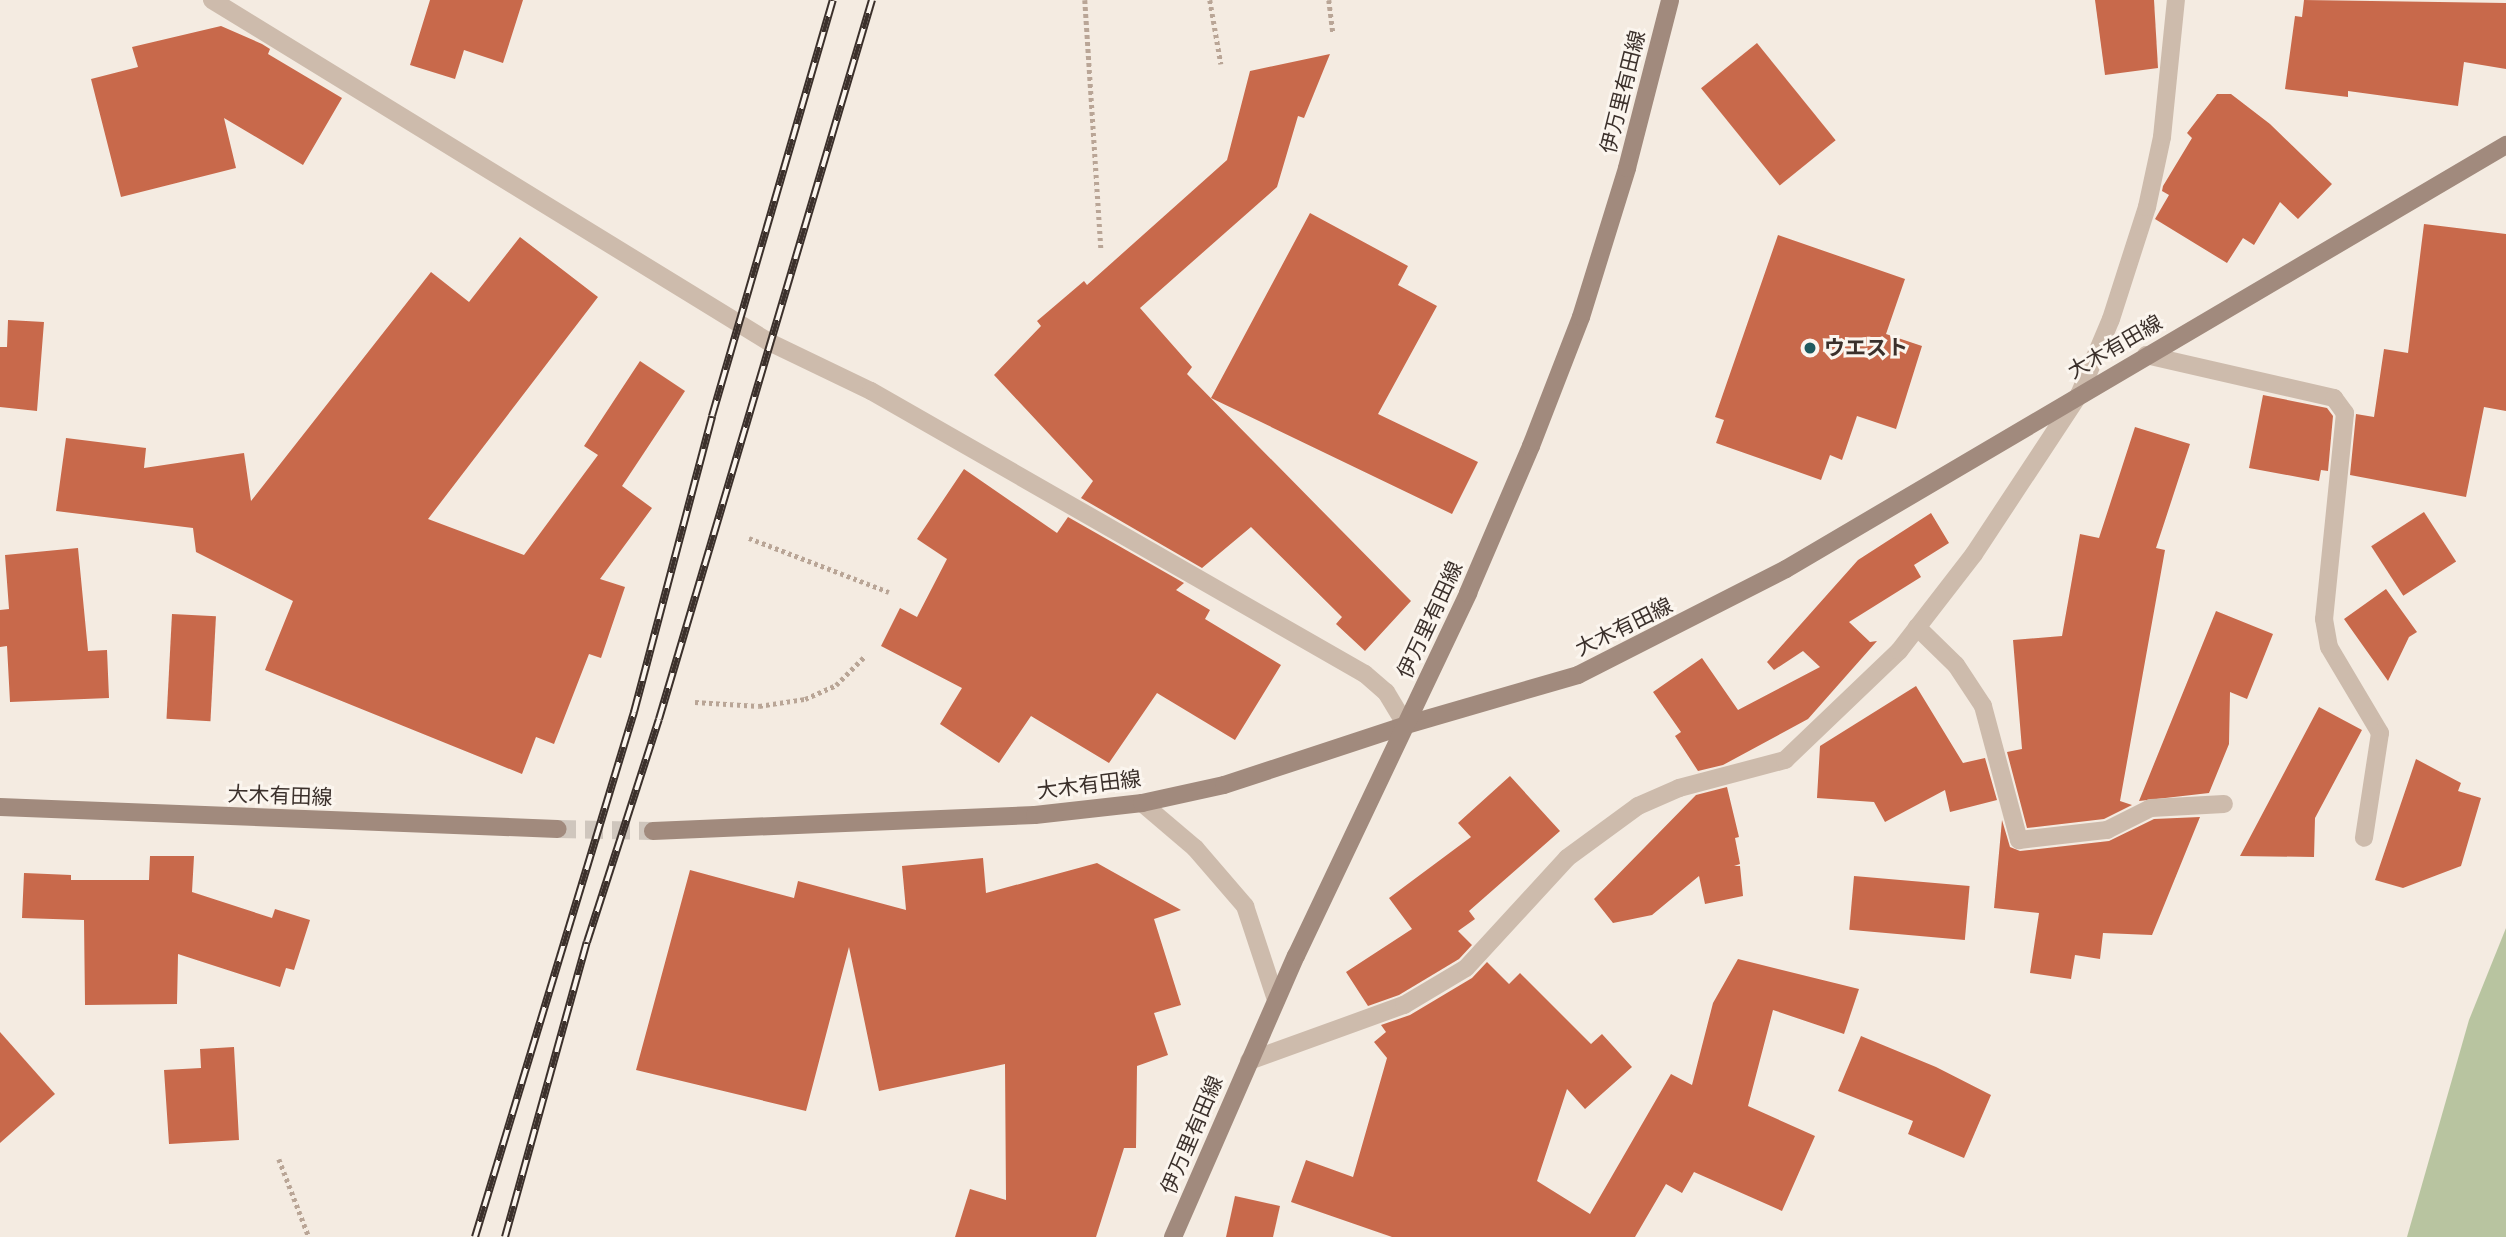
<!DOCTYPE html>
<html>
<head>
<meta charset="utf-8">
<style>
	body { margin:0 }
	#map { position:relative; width:2506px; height:1237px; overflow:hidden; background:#f4ebe1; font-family:Roboto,"Noto Sans JP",sans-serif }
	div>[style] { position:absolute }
	.green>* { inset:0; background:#b8c4a0 }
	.building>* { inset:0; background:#c8694b; transform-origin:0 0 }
	.secondary-tunnel>* { height:18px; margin-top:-9px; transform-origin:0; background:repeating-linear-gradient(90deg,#cfc6bd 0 18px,transparent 0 27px) }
	.path>* { height:4.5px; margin-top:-2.25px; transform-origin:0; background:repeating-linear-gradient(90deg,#b9a596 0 3.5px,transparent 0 7px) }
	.service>* { height:18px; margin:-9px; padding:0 9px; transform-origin:9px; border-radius:9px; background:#cdbbac }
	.minor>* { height:18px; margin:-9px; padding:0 9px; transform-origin:9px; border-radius:9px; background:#cdbbac }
	.secondary>* { height:18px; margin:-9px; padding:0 9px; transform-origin:9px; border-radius:9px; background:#a18a7d }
	.rail>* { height:8px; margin-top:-4px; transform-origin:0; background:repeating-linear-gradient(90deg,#fbf5ee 0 16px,#3b302b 0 32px); box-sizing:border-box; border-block:2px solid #3b302b }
	.dots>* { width:19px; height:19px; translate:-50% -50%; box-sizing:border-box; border:4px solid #fbf5ee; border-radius:50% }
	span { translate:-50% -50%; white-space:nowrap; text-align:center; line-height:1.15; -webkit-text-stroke:6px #fbf5ee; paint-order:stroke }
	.street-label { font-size:21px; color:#3b302b }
	.poi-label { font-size:21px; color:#3b302b; font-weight:700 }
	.left { translate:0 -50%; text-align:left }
</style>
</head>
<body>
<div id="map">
	<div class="green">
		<div style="clip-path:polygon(2506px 928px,2506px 1237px,2407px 1237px,2469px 1020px)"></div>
	</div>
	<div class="building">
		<div style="clip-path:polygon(430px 0,523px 0,503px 63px,464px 50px,455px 79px,410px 65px)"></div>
		<div style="clip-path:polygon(2095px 0,2154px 0,2158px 68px,2105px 75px)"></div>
		<div style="clip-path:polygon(2304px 0,2506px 3px,2506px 69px,2464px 62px,2458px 106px,2348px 91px,2348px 97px,2285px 89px,2295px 16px,2302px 17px)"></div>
		<div style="clip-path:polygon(221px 26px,262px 44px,270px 49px,268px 54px,342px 98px,303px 165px,224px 118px,236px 168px,121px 197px,91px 79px,138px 67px,132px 47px)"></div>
		<div style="left:1757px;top:43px;width:125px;height:72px;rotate:51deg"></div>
		<div style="clip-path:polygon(1330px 54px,1304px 118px,1298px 116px,1277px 187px,1140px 308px,1192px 367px,1187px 374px,1411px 601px,1365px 651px,1336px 624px,1342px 617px,1251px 527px,1202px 568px,1081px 498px,1093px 481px,994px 375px,1041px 326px,1037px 321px,1084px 281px,1087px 285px,1227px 160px,1250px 71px)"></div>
		<div style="clip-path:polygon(2217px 94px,2231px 94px,2270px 124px,2332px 184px,2298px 219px,2280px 202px,2254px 245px,2243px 238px,2227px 263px,2155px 219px,2169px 195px,2162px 191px,2163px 186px,2192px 138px,2187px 133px)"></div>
		<div style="clip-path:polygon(1310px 213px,1408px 266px,1398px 285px,1437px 306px,1378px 414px,1478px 462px,1452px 514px,1211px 398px)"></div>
		<div style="clip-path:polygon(2424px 224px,2506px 234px,2506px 411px,2484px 407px,2466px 497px,2350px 475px,2356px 414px,2374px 417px,2384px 349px,2408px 353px)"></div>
		<div style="clip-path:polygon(1778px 235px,1905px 279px,1886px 334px,1922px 346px,1896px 429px,1857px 416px,1842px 460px,1830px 455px,1821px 480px,1716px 443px,1724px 420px,1715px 417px)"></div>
		<div style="clip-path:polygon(520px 237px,598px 297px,428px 519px,524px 555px,598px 455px,584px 446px,640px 361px,685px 391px,622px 486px,652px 508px,600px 579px,625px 587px,601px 658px,589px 654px,554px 744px,536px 737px,522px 774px,265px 670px,293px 601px,196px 552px,193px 528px,56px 511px,66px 438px,146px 448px,144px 468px,244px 453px,251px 501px,431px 272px,469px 302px)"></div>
		<div style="clip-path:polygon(8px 320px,44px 322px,37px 411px,0 407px,0 347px,7px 347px)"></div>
		<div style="clip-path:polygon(2263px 395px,2327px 408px,2333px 416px,2328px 471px,2321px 470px,2319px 481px,2249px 468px)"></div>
		<div style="clip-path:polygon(2135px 427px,2190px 444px,2156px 548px,2165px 550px,2120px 801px,2132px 805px,2104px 819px,2027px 828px,2007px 752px,2022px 749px,2013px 640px,2062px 636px,2080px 534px,2099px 538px)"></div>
		<div style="clip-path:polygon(964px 469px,1057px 533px,1068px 517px,1184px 583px,1176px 590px,1210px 610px,1205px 619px,1281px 665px,1235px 740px,1157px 693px,1109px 763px,1031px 716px,999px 763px,940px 724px,962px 688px,881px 646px,900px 608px,917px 617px,947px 559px,917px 539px)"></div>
		<div style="left:2424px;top:512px;width:59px;height:63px;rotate:57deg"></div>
		<div style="clip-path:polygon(1931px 513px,1949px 543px,1914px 565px,1921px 577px,1849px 622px,1870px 642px,1877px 641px,1808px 719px,1723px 765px,1698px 771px,1675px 736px,1681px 732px,1653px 692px,1702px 658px,1738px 710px,1820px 667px,1803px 651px,1774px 670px,1767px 662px,1858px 560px)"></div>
		<div style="clip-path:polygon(78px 548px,88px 651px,107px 650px,109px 698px,10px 702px,7px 646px,0 647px,0 610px,9px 609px,5px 555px)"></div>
		<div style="clip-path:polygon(2386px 589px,2417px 632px,2409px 637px,2388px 681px,2344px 619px)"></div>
		<div style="clip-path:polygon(2216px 611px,2273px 634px,2247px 699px,2230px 692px,2229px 744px,2209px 793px,2139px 801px)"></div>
		<div style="left:172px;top:614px;width:44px;height:105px;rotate:3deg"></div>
		<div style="clip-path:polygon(1916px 686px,1963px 763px,1985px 758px,1997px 800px,1950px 812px,1945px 790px,1885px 822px,1874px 802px,1817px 798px,1820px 746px)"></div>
		<div style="clip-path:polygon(2319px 707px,2362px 730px,2315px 818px,2314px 857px,2240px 856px)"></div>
		<div style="clip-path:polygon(2416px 759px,2461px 783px,2458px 791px,2481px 798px,2461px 866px,2403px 888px,2375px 880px)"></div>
		<div style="clip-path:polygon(1510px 776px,1560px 831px,1469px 911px,1475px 919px,1458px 931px,1472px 945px,1459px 959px,1399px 995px,1368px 1006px,1346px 972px,1412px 929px,1389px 898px,1471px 837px,1458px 823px)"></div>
		<div style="clip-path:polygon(1727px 787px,1739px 837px,1735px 838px,1740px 864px,1734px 866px,1740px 866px,1743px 896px,1705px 904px,1699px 876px,1652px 915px,1613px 923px,1594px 899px,1696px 795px)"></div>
		<div style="clip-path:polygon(2200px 817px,2152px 935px,2103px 933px,2100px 959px,2075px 955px,2071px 979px,2030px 973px,2039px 913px,1994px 908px,2002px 820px,2010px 847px,2020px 851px,2109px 841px,2154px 819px)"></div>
		<div style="clip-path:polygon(150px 856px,194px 856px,192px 892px,272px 918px,275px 909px,310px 920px,294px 970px,286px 968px,280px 987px,178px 954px,177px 1004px,85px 1005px,84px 920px,22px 918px,24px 873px,71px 875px,71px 880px,149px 880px)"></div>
		<div style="clip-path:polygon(983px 858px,986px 893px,1097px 863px,1181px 910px,1154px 919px,1181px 1005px,1154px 1013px,1168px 1055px,1137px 1066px,1136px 1148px,1124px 1148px,1096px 1237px,955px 1237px,970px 1189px,1006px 1200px,1005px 1064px,879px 1091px,849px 947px,806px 1111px,636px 1070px,690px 870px,794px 898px,798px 881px,906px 910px,902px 866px)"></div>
		<div style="left:1854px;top:876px;width:116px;height:54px;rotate:5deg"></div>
		<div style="clip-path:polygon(1738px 959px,1859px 989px,1844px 1034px,1773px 1010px,1748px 1106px,1815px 1136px,1782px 1211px,1694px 1172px,1682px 1193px,1666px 1184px,1635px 1237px,1392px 1237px,1291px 1202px,1306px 1160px,1353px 1177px,1387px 1058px,1374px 1042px,1386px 1032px,1381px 1025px,1410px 1015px,1472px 978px,1487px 962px,1509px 984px,1520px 973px,1591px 1044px,1602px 1034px,1632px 1067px,1585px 1109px,1567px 1089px,1537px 1181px,1590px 1214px,1671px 1074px,1692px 1085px,1713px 1003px)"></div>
		<div style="clip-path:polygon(0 1032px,55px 1094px,0 1143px)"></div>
		<div style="clip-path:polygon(1861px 1036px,1936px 1067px,1991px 1095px,1964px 1158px,1908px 1134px,1913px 1121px,1838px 1091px)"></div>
		<div style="clip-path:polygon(234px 1047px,239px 1140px,169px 1144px,164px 1070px,201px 1068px,200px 1049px)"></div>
		<div style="clip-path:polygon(1235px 1196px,1280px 1206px,1273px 1237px,1226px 1237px)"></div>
	</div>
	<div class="secondary-tunnel">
		<div style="left:558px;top:829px;width:95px;rotate:1.2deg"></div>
	</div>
	<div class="path">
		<div style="left:1085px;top:0;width:250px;rotate:86.3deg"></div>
		<div style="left:1210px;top:0;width:65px;rotate:80.2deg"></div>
		<div style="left:1329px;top:0;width:33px;rotate:83deg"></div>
		<div style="left:749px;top:538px;width:150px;rotate:21.1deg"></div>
		<div style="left:695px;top:702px;width:64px;rotate:3.6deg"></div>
		<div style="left:759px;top:706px;width:47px;rotate:-8.7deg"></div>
		<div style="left:805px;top:699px;width:34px;rotate:-24deg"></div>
		<div style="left:836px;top:685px;width:40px;rotate:-45deg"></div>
		<div style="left:279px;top:1159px;width:84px;rotate:69deg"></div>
	</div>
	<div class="service">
		<div style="left:2079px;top:395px;width:82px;rotate:-67.2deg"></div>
		<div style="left:2111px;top:319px;width:118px;rotate:-72.2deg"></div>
		<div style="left:2147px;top:207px;width:72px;rotate:-77.9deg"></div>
		<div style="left:2162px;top:137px;width:138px;rotate:-84.2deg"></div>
	</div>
	<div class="minor">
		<div style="left:212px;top:0;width:654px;rotate:31.55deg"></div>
		<div style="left:769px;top:342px;width:113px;rotate:25.7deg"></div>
		<div style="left:871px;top:391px;width:569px;rotate:29.81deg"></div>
		<div style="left:1365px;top:674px;width:28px;rotate:41deg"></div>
		<div style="left:1386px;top:692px;width:39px;rotate:59deg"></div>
		<div style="left:2146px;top:355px;width:193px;rotate:12.9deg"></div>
		<div style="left:2334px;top:398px;width:19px;rotate:54deg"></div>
		<div style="left:2345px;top:413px;width:207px;rotate:95.8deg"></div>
		<div style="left:2324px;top:619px;width:28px;rotate:80deg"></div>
		<div style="left:2329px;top:647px;width:100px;rotate:59.3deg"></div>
		<div style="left:2380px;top:733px;width:106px;rotate:98.7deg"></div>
		<div style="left:1917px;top:627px;width:54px;rotate:44.3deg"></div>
		<div style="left:1956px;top:665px;width:49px;rotate:56.6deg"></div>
		<div style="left:1983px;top:706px;width:139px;rotate:75deg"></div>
		<div style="left:2019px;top:840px;width:89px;rotate:-6.5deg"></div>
		<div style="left:2107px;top:830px;width:49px;rotate:-26.6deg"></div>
		<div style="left:2151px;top:808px;width:73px;rotate:-3.1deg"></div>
		<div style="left:1142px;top:803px;width:70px;rotate:40.3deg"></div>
		<div style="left:1195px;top:848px;width:77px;rotate:49.2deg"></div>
		<div style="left:1245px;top:906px;width:99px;rotate:71.7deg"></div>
		<div style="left:1249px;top:1061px;width:165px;rotate:-19.9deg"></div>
		<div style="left:1404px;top:1005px;width:72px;rotate:-30.8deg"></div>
		<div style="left:1466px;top:968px;width:149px;rotate:-47.4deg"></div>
		<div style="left:1567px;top:858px;width:88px;rotate:-36.2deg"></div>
		<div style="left:1638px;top:806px;width:45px;rotate:-23.7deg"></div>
		<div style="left:1679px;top:788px;width:110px;rotate:-14.8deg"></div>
		<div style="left:1785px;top:760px;width:158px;rotate:-43.7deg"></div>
		<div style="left:1899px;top:651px;width:123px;rotate:-52.3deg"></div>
		<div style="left:1974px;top:554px;width:191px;rotate:-56.6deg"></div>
	</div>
	<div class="secondary">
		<div style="left:0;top:807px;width:558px;rotate:2.26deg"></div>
		<div style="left:653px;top:831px;width:382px;rotate:-2.4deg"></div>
		<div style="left:1035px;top:815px;width:108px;rotate:-6.4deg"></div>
		<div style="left:1142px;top:803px;width:84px;rotate:-12.4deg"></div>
		<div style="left:1224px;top:785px;width:192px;rotate:-18.2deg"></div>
		<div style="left:1406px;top:725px;width:179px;rotate:-16.2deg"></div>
		<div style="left:1578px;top:675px;width:233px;rotate:-27deg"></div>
		<div style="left:1786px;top:569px;width:836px;rotate:-30.49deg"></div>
		<div style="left:1173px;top:1237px;width:307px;rotate:-66.4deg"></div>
		<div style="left:1296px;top:956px;width:402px;rotate:-64.6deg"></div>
		<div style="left:1468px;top:593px;width:160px;rotate:-66.8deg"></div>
		<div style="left:1531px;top:446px;width:138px;rotate:-68.8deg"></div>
		<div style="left:1581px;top:317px;width:156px;rotate:-72.8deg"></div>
		<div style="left:1627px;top:168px;width:173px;rotate:-75.6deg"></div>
	</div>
	<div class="rail">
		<div style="left:475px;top:1237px;width:549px;rotate:-73.15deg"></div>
		<div style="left:634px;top:712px;width:306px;rotate:-75.2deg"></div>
		<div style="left:712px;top:416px;width:433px;rotate:-73.8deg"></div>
		<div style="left:505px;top:1237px;width:306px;rotate:-74.5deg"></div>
		<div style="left:587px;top:942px;width:234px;rotate:-72.1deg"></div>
		<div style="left:659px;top:719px;width:750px;rotate:-73.5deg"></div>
	</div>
	<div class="dots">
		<div style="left:1810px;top:348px;background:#1f5a5e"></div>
	</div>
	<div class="street-label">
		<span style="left:1623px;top:92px;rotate:-76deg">伊万里有田線</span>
		<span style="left:2115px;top:347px;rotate:-30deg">大木有田線</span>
		<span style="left:1430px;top:620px;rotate:-65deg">伊万里有田線</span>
		<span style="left:1624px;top:627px;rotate:-26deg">大木有田線</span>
		<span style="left:1089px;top:785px;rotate:-7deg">大木有田線</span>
		<span style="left:280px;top:796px;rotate:2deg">大木有田線</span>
		<span style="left:1192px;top:1135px;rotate:-67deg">伊万里有田線</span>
	</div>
	<div class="poi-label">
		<span class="left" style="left:1824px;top:348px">ウエスト</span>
	</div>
</div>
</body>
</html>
